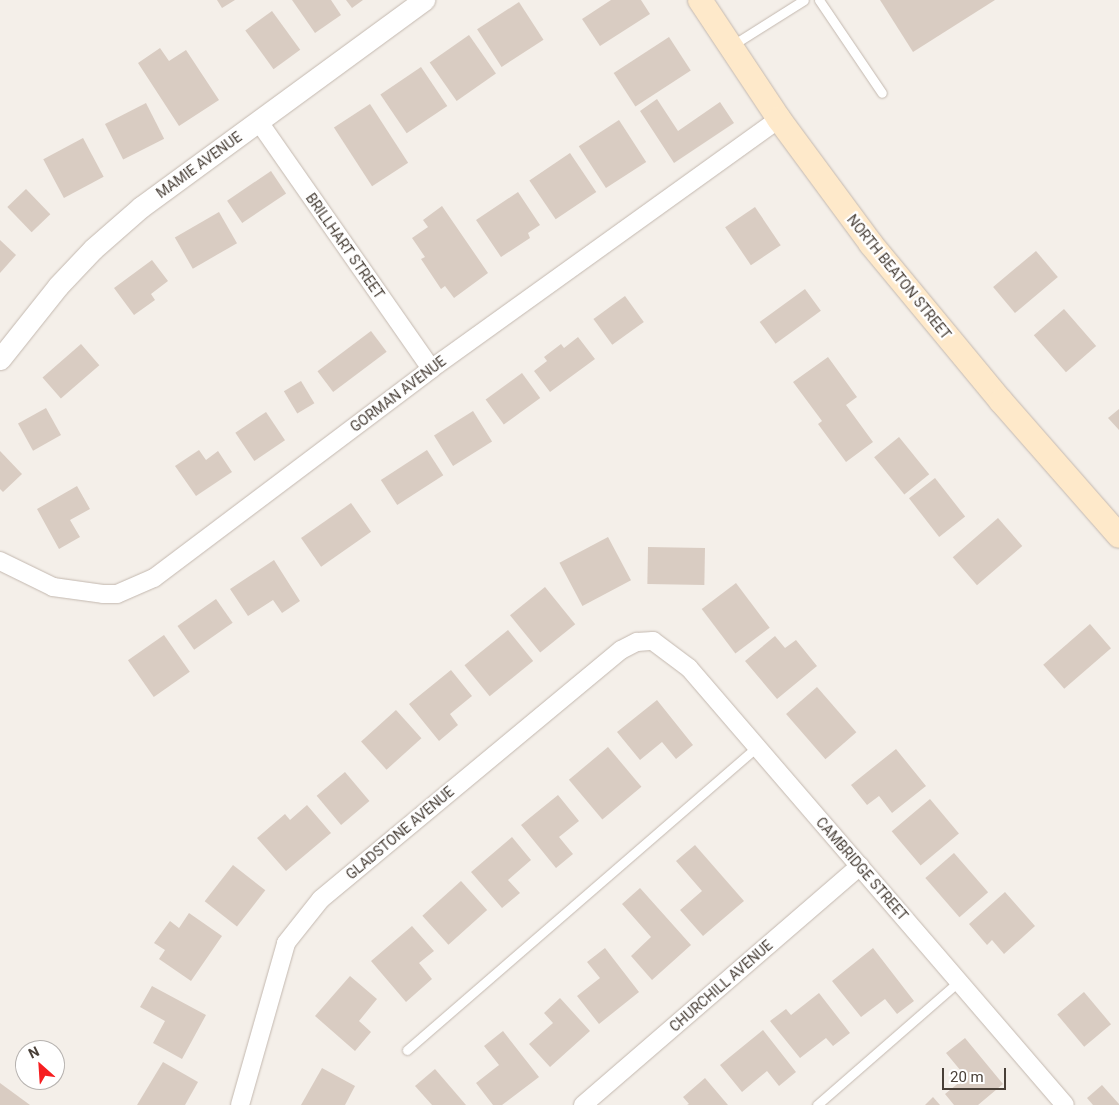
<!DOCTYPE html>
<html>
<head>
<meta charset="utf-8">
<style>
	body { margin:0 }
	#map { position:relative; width:1119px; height:1105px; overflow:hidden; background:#f4efe9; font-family:Roboto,sans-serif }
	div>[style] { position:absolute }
	.building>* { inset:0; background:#d9ccc2; transform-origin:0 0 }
	.roads { filter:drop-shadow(0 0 1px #c3b8af) drop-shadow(0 0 1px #c3b8af) }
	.service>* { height:9px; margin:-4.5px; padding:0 4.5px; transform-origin:4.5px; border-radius:4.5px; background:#fff }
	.minor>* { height:18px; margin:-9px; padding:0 9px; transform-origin:9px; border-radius:9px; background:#fff }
	.tertiary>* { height:21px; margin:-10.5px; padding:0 10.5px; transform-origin:10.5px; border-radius:10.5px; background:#fff }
	.secondary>* { height:24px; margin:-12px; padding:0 12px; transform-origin:12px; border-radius:12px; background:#fee9ca }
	span { translate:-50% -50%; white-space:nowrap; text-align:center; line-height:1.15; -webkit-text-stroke:4.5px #fff; paint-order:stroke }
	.street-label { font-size:14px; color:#483f37 }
	.north { position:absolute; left:15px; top:1040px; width:50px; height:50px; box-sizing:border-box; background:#fff; border:1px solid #b6b2af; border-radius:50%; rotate:334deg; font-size:14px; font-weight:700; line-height:20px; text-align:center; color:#483f37 }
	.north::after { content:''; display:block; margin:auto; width:18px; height:22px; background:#f61e20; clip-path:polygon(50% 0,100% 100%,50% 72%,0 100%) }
	.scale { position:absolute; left:942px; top:1068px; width:64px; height:22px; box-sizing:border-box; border:2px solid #483f37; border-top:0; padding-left:6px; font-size:15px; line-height:18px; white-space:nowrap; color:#483f37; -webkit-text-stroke:4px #fff; paint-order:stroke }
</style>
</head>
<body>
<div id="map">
	<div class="building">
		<div style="clip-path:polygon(217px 0,235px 0,222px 8px)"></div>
		<div style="clip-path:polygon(292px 0,331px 0,341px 15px,315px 33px)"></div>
		<div style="clip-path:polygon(346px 0,363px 0,352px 8px)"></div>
		<div style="clip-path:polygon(611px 0,641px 0,650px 14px,600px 46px,582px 19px)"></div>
		<div style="clip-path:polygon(880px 0,995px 0,913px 52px)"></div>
		<div style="left:519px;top:2px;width:45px;height:50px;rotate:57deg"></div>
		<div style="left:272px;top:11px;width:48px;height:33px;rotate:54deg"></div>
		<div style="left:469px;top:35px;width:47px;height:48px;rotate:55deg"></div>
		<div style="left:669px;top:37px;width:40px;height:66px;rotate:57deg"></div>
		<div style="clip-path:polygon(160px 48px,169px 61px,186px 50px,219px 100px,179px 126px,138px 63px)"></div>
		<div style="left:421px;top:67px;width:47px;height:49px;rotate:56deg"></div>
		<div style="clip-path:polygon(657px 99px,678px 131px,720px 102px,734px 123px,674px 163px,640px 111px)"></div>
		<div style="left:146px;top:103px;width:40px;height:46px;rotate:63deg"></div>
		<div style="left:370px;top:104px;width:70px;height:43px;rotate:57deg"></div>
		<div style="left:619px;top:120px;width:50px;height:48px;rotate:57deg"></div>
		<div style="left:83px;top:138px;width:44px;height:45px;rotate:62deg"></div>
		<div style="left:570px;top:153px;width:47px;height:49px;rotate:56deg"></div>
		<div style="left:271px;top:171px;width:27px;height:53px;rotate:56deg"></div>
		<div style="left:26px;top:189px;width:35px;height:26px;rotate:46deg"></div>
		<div style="clip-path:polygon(518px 192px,540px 225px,528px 233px,530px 238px,501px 257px,476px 220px)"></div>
		<div style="clip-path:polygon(442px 206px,488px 273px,454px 298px,445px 286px,441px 289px,421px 259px,425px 257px,412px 238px,428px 227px,423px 220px)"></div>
		<div style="left:755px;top:207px;width:46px;height:36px;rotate:56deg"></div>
		<div style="left:219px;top:212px;width:36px;height:51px;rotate:60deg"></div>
		<div style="clip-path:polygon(0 240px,16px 255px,0 273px)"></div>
		<div style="left:1036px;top:251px;width:34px;height:56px;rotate:50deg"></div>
		<div style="clip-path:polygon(152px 260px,168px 281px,151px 294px,155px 300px,134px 315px,114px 288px)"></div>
		<div style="left:805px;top:289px;width:27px;height:56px;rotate:54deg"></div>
		<div style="left:625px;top:296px;width:32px;height:39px;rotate:54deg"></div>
		<div style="left:1064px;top:309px;width:49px;height:40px;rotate:49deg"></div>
		<div style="left:371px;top:331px;width:26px;height:67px;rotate:53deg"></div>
		<div style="clip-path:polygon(578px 337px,595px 359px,550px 392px,534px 371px,547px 361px,544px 357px,561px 344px,564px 348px)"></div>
		<div style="left:81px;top:344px;width:28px;height:51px;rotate:49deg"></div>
		<div style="clip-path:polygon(828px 357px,857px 397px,846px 405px,873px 442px,846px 462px,818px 424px,822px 421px,793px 382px)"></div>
		<div style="left:522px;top:373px;width:31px;height:45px;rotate:54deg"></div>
		<div style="left:301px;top:381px;width:26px;height:20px;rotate:59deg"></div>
		<div style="left:46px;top:408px;width:31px;height:32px;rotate:61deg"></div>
		<div style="clip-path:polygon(1119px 409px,1119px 430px,1108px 418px)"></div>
		<div style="left:473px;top:411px;width:36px;height:46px;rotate:58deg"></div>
		<div style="left:266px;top:412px;width:34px;height:37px;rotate:56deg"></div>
		<div style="left:899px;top:437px;width:48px;height:32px;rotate:51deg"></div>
		<div style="clip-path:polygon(199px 450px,206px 460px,218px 451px,232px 472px,196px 496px,175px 466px)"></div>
		<div style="left:427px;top:450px;width:30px;height:55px;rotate:57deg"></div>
		<div style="clip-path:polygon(0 451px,22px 474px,3px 492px,0 489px)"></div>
		<div style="left:935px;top:478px;width:49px;height:33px;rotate:52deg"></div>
		<div style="clip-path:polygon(77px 486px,90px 509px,70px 520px,80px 537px,59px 549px,37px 509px)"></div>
		<div style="left:351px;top:503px;width:35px;height:61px;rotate:55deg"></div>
		<div style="left:998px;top:518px;width:37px;height:60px;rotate:49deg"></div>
		<div style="left:608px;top:537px;width:49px;height:55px;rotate:62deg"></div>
		<div style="left:648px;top:547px;width:57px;height:37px;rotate:1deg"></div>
		<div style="clip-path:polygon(274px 560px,300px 601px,282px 613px,273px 600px,248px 616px,230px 589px)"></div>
		<div style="left:736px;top:583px;width:56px;height:43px;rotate:53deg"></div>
		<div style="left:545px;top:587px;width:48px;height:45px;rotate:51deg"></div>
		<div style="left:216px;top:599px;width:29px;height:47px;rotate:55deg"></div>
		<div style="left:1090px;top:624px;width:32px;height:62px;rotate:49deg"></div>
		<div style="left:508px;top:630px;width:40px;height:56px;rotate:51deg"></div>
		<div style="left:164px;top:635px;width:45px;height:44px;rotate:55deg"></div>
		<div style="clip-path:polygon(775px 636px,785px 648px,796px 640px,817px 666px,777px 699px,745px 661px)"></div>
		<div style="clip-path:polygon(451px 670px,472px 696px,450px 714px,458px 725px,439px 741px,409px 704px)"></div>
		<div style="left:817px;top:687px;width:60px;height:41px;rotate:49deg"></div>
		<div style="clip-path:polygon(657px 700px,693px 745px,676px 759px,662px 742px,640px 760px,617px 732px)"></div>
		<div style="left:396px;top:710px;width:38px;height:47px;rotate:48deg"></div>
		<div style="left:608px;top:747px;width:52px;height:51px;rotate:50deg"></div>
		<div style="clip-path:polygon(896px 749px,926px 786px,892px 813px,879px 796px,867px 805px,851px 785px)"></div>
		<div style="left:345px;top:772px;width:38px;height:37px;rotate:50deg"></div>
		<div style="clip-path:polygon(558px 795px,579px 821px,559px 837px,573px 854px,556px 868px,521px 825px)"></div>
		<div style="left:930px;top:799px;width:45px;height:50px;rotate:50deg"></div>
		<div style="clip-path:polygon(307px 805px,331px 833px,286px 871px,257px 838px,285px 814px,290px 820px)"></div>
		<div style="clip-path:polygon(512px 837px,531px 860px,508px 880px,520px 893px,502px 908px,471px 872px)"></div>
		<div style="clip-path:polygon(695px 845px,744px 901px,703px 936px,680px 910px,702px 891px,676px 861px)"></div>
		<div style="left:954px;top:853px;width:52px;height:38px;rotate:49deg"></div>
		<div style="left:233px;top:865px;width:41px;height:46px;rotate:38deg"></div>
		<div style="left:461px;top:881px;width:39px;height:52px;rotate:48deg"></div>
		<div style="clip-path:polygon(640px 888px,691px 945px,652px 980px,631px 956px,651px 937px,622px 904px)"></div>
		<div style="clip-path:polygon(1005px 892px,1035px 926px,1004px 954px,992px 940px,987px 945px,969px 924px)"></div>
		<div style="clip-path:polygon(189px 913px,222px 936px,191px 981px,159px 959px,165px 950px,154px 943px,170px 921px,179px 928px)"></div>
		<div style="clip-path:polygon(412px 926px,434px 951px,419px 963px,432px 979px,406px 1002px,371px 961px)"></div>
		<div style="clip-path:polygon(605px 948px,639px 992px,599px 1024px,577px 996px,600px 978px,587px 962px)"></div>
		<div style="clip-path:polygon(873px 948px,914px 1001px,897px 1014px,885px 999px,861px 1017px,832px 981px)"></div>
		<div style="clip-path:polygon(350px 976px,377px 999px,359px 1021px,371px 1032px,355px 1051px,315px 1016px)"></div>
		<div style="clip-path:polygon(152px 986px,206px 1015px,182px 1059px,153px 1043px,165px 1021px,140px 1007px)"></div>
		<div style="left:1084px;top:992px;width:42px;height:35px;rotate:50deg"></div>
		<div style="clip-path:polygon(819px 993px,850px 1033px,833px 1046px,826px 1038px,800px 1058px,770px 1021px,786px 1009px,791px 1015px)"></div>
		<div style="clip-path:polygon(560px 998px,590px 1031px,550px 1067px,529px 1044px,553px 1023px,544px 1013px)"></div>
		<div style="clip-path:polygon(763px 1030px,796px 1072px,779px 1086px,767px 1071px,742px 1092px,720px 1065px)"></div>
		<div style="clip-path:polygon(503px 1031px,539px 1077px,502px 1105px,493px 1105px,476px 1083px,499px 1065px,484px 1046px)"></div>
		<div style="clip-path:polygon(965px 1038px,1003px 1084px,978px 1105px,954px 1105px,945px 1094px,966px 1077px,946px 1053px)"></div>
		<div style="clip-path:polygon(163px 1062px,198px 1082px,185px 1105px,137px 1105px)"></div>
		<div style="clip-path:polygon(322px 1068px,355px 1086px,345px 1105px,301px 1105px)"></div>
		<div style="clip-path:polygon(435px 1069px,466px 1105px,432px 1105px,415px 1086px)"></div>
		<div style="clip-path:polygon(705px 1078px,728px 1105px,687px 1105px,689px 1104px,683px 1097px)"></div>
		<div style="clip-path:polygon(0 1083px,30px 1105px,0 1105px)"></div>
		<div style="clip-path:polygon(1102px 1085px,1119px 1104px,1119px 1105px,1093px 1105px,1087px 1098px)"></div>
		<div style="clip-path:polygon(933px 1097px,940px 1105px,925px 1105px)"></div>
	</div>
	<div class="roads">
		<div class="service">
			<div style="left:819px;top:0;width:112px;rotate:55.9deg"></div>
			<div style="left:731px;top:46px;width:86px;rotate:-32.2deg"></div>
			<div style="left:407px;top:1050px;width:463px;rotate:-40.9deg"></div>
			<div style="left:817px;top:1105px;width:189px;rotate:-41.1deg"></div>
		</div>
		<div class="minor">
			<div style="left:259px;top:122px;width:301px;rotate:55.1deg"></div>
			<div style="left:0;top:561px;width:59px;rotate:26.1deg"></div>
			<div style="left:53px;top:587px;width:50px;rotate:8deg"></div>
			<div style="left:103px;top:594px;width:14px"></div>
			<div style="left:117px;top:594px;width:40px;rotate:-23.4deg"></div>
			<div style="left:154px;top:578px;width:347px;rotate:-37deg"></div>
			<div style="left:431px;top:369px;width:428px;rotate:-35.7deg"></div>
			<div style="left:240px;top:1105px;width:168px;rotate:-74.1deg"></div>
			<div style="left:286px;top:943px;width:56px;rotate:-51.5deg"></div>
			<div style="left:321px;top:899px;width:390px;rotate:-39.7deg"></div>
			<div style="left:621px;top:650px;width:18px;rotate:-27deg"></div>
			<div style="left:637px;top:642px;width:16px;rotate:-4deg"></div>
			<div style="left:653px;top:641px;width:45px;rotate:36.9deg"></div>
			<div style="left:689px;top:668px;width:576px;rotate:49.29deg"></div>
			<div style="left:583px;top:1105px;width:366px;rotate:-40.8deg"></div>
		</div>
		<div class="tertiary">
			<div style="left:0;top:359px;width:93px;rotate:-51.5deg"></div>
			<div style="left:58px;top:286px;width:51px;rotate:-46.6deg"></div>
			<div style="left:93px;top:249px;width:64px;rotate:-41.2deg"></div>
			<div style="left:141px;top:207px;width:351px;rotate:-36.2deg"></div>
		</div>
		<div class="secondary">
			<div style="left:700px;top:0;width:143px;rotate:56.4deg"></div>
			<div style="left:779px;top:119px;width:155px;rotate:53.6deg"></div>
			<div style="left:871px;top:244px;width:204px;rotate:50.4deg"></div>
			<div style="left:1001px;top:401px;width:179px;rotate:48.8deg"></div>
		</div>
	</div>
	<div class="street-label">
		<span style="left:199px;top:165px;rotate:-36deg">MAMIE AVENUE</span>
		<span style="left:345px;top:246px;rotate:55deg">BRILLHART STREET</span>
		<span style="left:899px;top:277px;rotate:51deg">NORTH BEATON STREET</span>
		<span style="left:398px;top:394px;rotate:-37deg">GORMAN AVENUE</span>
		<span style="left:400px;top:833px;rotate:-40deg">GLADSTONE AVENUE</span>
		<span style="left:862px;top:869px;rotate:49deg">CAMBRIDGE STREET</span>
		<span style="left:721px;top:986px;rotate:-41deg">CHURCHILL AVENUE</span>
	</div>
	<div class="north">N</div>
	<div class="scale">20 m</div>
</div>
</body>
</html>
